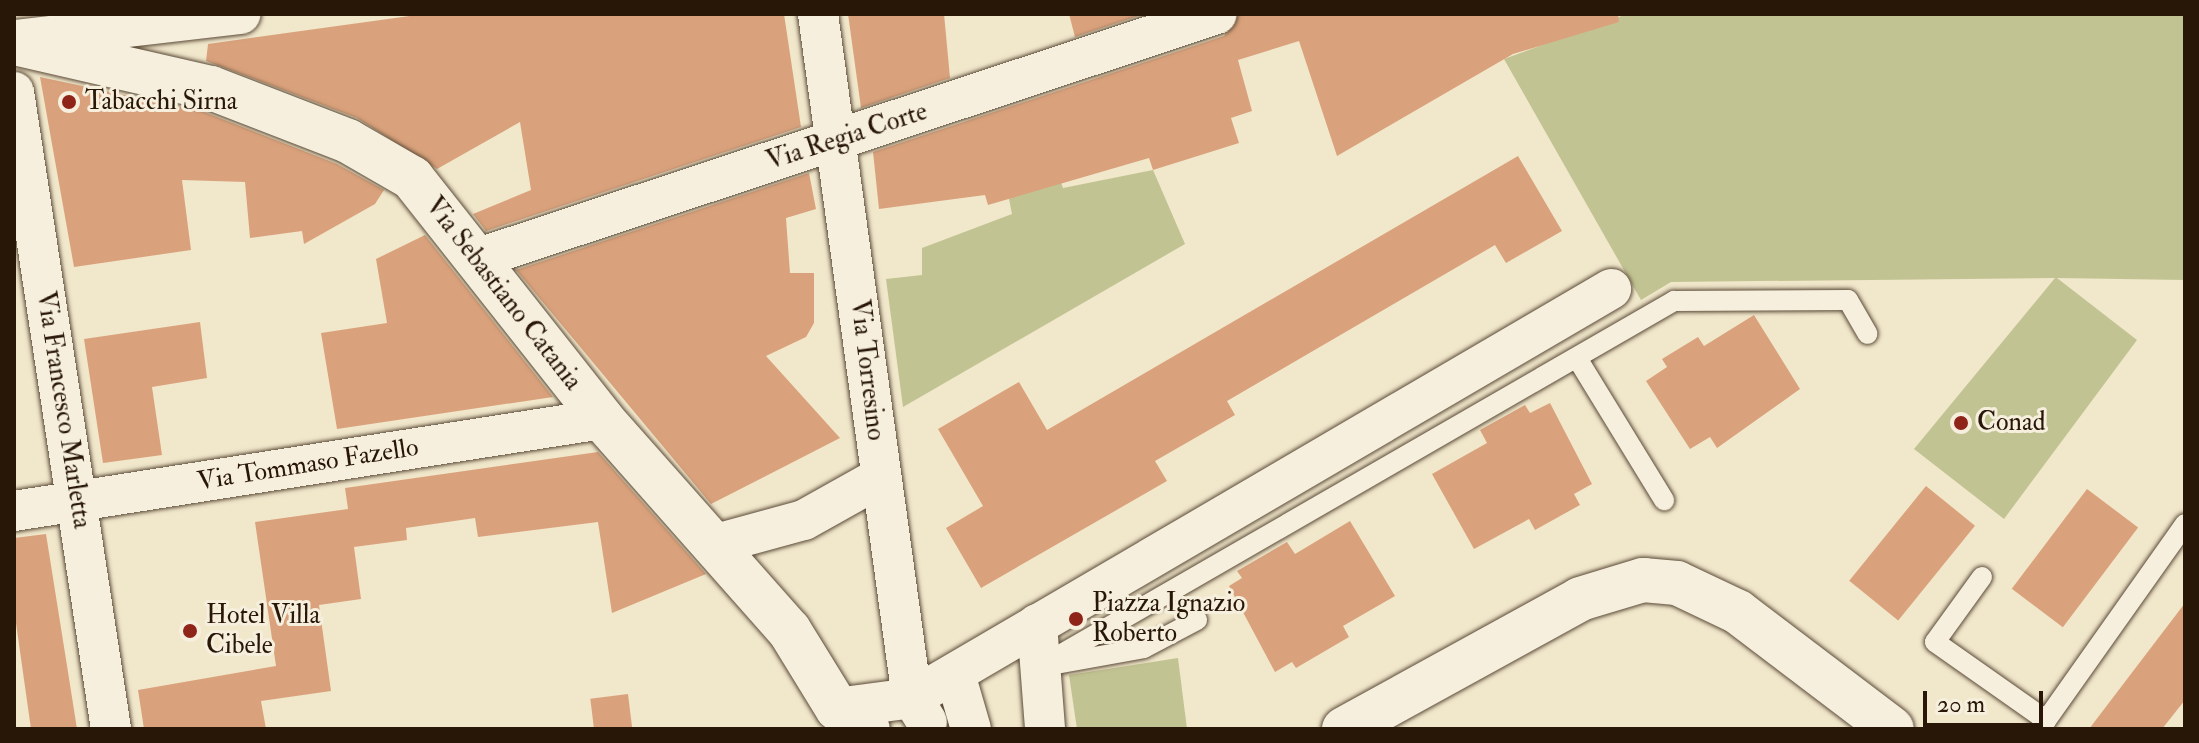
<!DOCTYPE html>
<html>
<head>
<meta charset="utf-8">
<style>
	body { margin:0 }
	#map { position:relative; width:2199px; height:743px; overflow:hidden; background:#f1e7cb; font-family:"IM FELL Double Pica",serif }
	div>[style] { position:absolute }
	.green>* { inset:0; background:#c2c392 }
	.building>* { inset:0; background:#daa27c; transform-origin:0 0 }
	.roads { filter:drop-shadow(0 0 2px #5a4a37) drop-shadow(0 0 2px #5a4a37) }
	.lane>* { height:20px; margin:-10px; padding:0 10px; transform-origin:10px; border-radius:10px; background:#f6efdd }
	.street>* { height:40px; margin:-20px; padding:0 20px; transform-origin:20px; border-radius:20px; background:#f6efdd }
	.secondary>* { height:44px; margin:-22px; padding:0 22px; transform-origin:22px; border-radius:22px; background:#f6efdd }
	.dots>* { width:22px; height:22px; translate:-50% -50%; box-sizing:border-box; border:4px solid #f6efdd; border-radius:50% }
	span { translate:-50% -50%; white-space:nowrap; text-align:center; line-height:1.15; -webkit-text-stroke:6px #f6efdd; paint-order:stroke }
	.poi-label { font-size:26px; color:#281606 }
	.left { translate:0 -50%; text-align:left }
	.street-label { font-size:26px; color:#281606 }
	.frame { position:absolute; inset:0; border:16px solid #281606; pointer-events:none }
	.scale { position:absolute; left:1923px; top:691px; width:120px; height:36px; box-sizing:border-box; border:4px solid #281606; border-top:0; padding-left:10px; font-size:24px; line-height:28px; white-space:nowrap; color:#281606; -webkit-text-stroke:6px #f6efdd; paint-order:stroke }
</style>
</head>
<body>
<div id="map">
	<div class="green">
		<div style="clip-path:polygon(1627px 14px,2185px 14px,2185px 280px,2057px 278px,2137px 340px,2004px 519px,1914px 449px,2055px 278px,1671px 282px,1641px 300px,1504px 59px)"></div>
		<div style="clip-path:polygon(1050px 151px,1063px 188px,1153px 170px,1185px 244px,903px 407px,886px 279px,922px 275px,922px 248px,1012px 214px,1009px 199px)"></div>
		<div style="clip-path:polygon(1178px 658px,1187px 729px,1077px 729px,1069px 675px)"></div>
	</div>
	<div class="building">
		<div style="clip-path:polygon(424px 14px,784px 14px,801px 127px,486px 231px,473px 214px,531px 190px,520px 122px,437px 169px,357px 118px,206px 61px,208px 44px)"></div>
		<div style="clip-path:polygon(848px 14px,944px 14px,950px 78px,861px 108px)"></div>
		<div style="clip-path:polygon(1069px 14px,1144px 14px,1075px 37px)"></div>
		<div style="clip-path:polygon(1239px 14px,1618px 14px,1619px 22px,1513px 54px,1337px 156px,1299px 41px,1238px 60px,1252px 111px,1231px 118px,1239px 143px,1153px 170px,1149px 158px,988px 205px,985px 195px,879px 209px,873px 152px,1224px 36px)"></div>
		<div style="clip-path:polygon(40px 77px,204px 112px,337px 164px,384px 190px,375px 204px,304px 244px,302px 231px,250px 238px,245px 182px,182px 180px,191px 250px,74px 267px)"></div>
		<div style="clip-path:polygon(1518px 156px,1562px 231px,1506px 263px,1495px 245px,1227px 401px,1235px 415px,1155px 461px,1167px 481px,981px 588px,946px 528px,983px 506px,938px 429px,1019px 382px,1047px 430px)"></div>
		<div style="clip-path:polygon(809px 173px,816px 209px,786px 218px,790px 273px,814px 273px,814px 323px,806px 337px,766px 356px,840px 438px,711px 504px,516px 270px)"></div>
		<div style="clip-path:polygon(425px 235px,553px 397px,337px 429px,321px 333px,387px 323px,376px 259px)"></div>
		<div style="clip-path:polygon(1754px 315px,1800px 389px,1717px 448px,1710px 437px,1690px 449px,1646px 381px,1667px 367px,1662px 359px,1698px 337px,1704px 346px)"></div>
		<div style="clip-path:polygon(200px 322px,207px 378px,152px 387px,162px 455px,103px 463px,84px 339px)"></div>
		<div style="clip-path:polygon(1550px 403px,1592px 484px,1574px 494px,1580px 505px,1535px 530px,1529px 519px,1474px 549px,1432px 474px,1487px 443px,1480px 430px,1525px 405px,1530px 413px)"></div>
		<div style="clip-path:polygon(598px 452px,706px 574px,612px 613px,598px 522px,478px 537px,475px 518px,406px 528px,407px 540px,354px 547px,361px 599px,319px 605px,331px 691px,261px 701px,266px 729px,144px 729px,138px 690px,276px 666px,255px 522px,348px 509px,345px 488px)"></div>
		<div style="left:1926px;top:486px;width:63px;height:122px;rotate:39deg"></div>
		<div style="left:2087px;top:489px;width:64px;height:125px;rotate:37deg"></div>
		<div style="clip-path:polygon(1350px 521px,1395px 596px,1343px 626px,1349px 637px,1296px 668px,1292px 662px,1275px 672px,1229px 586px,1242px 578px,1237px 571px,1287px 542px,1295px 554px)"></div>
		<div style="clip-path:polygon(46px 534px,68px 672px,77px 729px,31px 729px,14px 609px,14px 538px)"></div>
		<div style="clip-path:polygon(2185px 603px,2185px 700px,2162px 729px,2089px 729px)"></div>
		<div style="left:628px;top:694px;width:35px;height:38px;rotate:83deg"></div>
	</div>
	<div class="roads">
		<div class="lane">
			<div style="left:1577px;top:358px;width:167px;rotate:58.5deg"></div>
			<div style="left:1982px;top:577px;width:80px;rotate:125.9deg"></div>
			<div style="left:1935px;top:642px;width:136px;rotate:35.1deg"></div>
			<div style="left:1056px;top:664px;width:89px;rotate:-10.3deg"></div>
			<div style="left:1144px;top:648px;width:60px;rotate:-27.8deg"></div>
			<div style="left:1041px;top:666px;width:731px;rotate:-29.97deg"></div>
			<div style="left:1674px;top:301px;width:174px;rotate:-0.3deg"></div>
			<div style="left:1848px;top:300px;width:39px;rotate:60deg"></div>
			<div style="left:2040px;top:729px;width:251px;rotate:-54.7deg"></div>
		</div>
		<div class="street">
			<div style="left:818px;top:14px;width:690px;rotate:82.18deg"></div>
			<div style="left:912px;top:698px;width:28px;rotate:58deg"></div>
			<div style="left:15px;top:40px;width:227px;rotate:-6.6deg"></div>
			<div style="left:14px;top:92px;width:644px;rotate:81.34deg"></div>
			<div style="left:476px;top:259px;width:780px;rotate:-18.3deg"></div>
			<div style="left:14px;top:511px;width:595px;rotate:-8.89deg"></div>
			<div style="left:716px;top:544px;width:91px;rotate:-15.3deg"></div>
			<div style="left:804px;top:520px;width:88px;rotate:-29.2deg"></div>
			<div style="left:1037px;top:624px;width:105px;rotate:85.6deg"></div>
			<div style="left:955px;top:674px;width:57px;rotate:73.8deg"></div>
			<div style="left:837px;top:708px;width:76px;rotate:-7.6deg"></div>
			<div style="left:912px;top:698px;width:810px;rotate:-30.33deg"></div>
		</div>
		<div class="secondary">
			<div style="left:14px;top:43px;width:202px;rotate:12.9deg"></div>
			<div style="left:211px;top:88px;width:147px;rotate:21.1deg"></div>
			<div style="left:348px;top:141px;width:74px;rotate:30deg"></div>
			<div style="left:412px;top:178px;width:307px;rotate:51.7deg"></div>
			<div style="left:602px;top:419px;width:282px;rotate:48.5deg"></div>
			<div style="left:789px;top:630px;width:92px;rotate:58.4deg"></div>
			<div style="left:837px;top:708px;width:37px;rotate:34deg"></div>
			<div style="left:1344px;top:729px;width:269px;rotate:-28.8deg"></div>
			<div style="left:1580px;top:599px;width:66px;rotate:-16.8deg"></div>
			<div style="left:1643px;top:580px;width:34px;rotate:5deg"></div>
			<div style="left:1677px;top:583px;width:68px;rotate:25.4deg"></div>
			<div style="left:1738px;top:612px;width:193px;rotate:37.2deg"></div>
		</div>
	</div>
	<div class="dots">
		<div style="left:69px;top:102px;background:#8f2418"></div>
		<div style="left:1961px;top:423px;background:#8f2418"></div>
		<div style="left:1076px;top:619px;background:#8f2418"></div>
		<div style="left:190px;top:631px;background:#8f2418"></div>
	</div>
	<div class="poi-label">
		<span class="left" style="left:85px;top:102px">Tabacchi Sirna</span>
		<span class="left" style="left:1977px;top:423px">Conad</span>
		<span class="left" style="left:1092px;top:619px">Piazza Ignazio<br>Roberto</span>
		<span class="left" style="left:206px;top:631px">Hotel Villa<br>Cibele</span>
	</div>
	<div class="street-label">
		<span style="left:847px;top:137px;rotate:-18deg">Via Regia Corte</span>
		<span style="left:503px;top:294px;rotate:52deg">Via Sebastiano Catania</span>
		<span style="left:867px;top:370px;rotate:83deg">Via Torresino</span>
		<span style="left:63px;top:410px;rotate:81deg">Via Francesco Marletta</span>
		<span style="left:308px;top:465px;rotate:-9deg">Via Tommaso Fazello</span>
	</div>
	<div class="frame"></div>
	<div class="scale">20 m</div>
</div>
</body>
</html>
